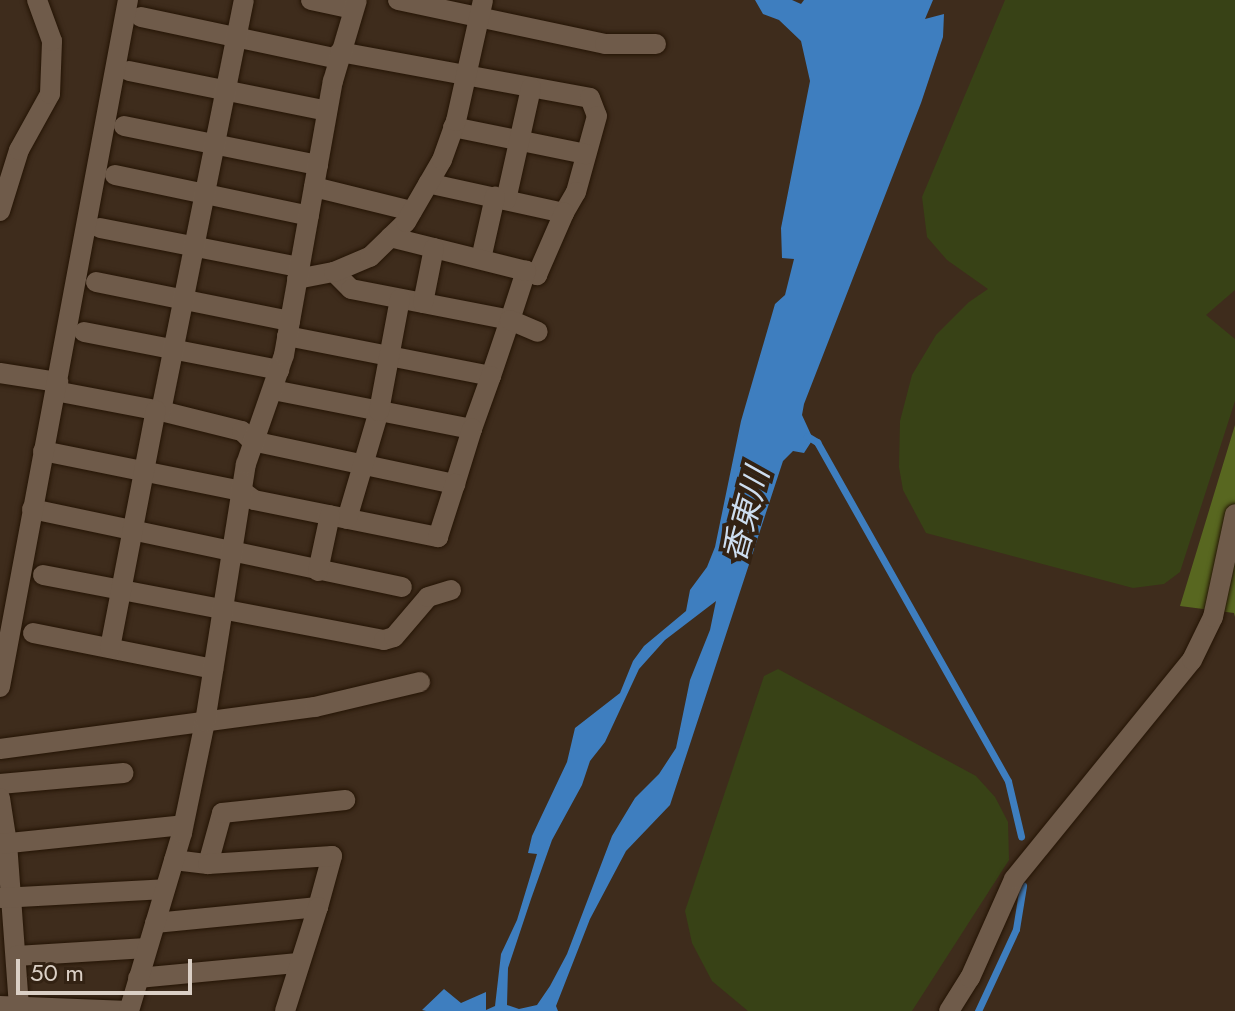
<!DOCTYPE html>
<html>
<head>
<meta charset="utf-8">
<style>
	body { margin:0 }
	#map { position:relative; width:1235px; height:1011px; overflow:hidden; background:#3e2c1c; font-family:Jost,"Noto Sans JP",sans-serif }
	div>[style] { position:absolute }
	.green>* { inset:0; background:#384216 }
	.forest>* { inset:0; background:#586720 }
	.water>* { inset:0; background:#3e7ebf }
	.stream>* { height:7px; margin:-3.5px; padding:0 3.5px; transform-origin:3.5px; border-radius:3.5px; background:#3e7ebf }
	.roads { filter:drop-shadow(0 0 2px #241405) drop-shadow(0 0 2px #241405) }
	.minor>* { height:20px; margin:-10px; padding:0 10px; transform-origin:10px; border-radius:10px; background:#6f5b4a }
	span { translate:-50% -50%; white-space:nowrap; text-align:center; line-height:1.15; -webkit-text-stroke:8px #332213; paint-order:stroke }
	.water-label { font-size:32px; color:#cdddef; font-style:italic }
	.scale { position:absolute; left:16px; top:959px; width:176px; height:36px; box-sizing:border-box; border:4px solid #dbd0c6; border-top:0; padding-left:10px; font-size:24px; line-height:28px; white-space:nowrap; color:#dbd0c6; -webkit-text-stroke:6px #332213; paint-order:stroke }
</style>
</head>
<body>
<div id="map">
	<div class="green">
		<div style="clip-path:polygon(1005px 0,1235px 0,1235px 290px,1206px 315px,1235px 339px,1235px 401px,1180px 572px,1164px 584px,1133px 588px,926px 533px,903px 490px,899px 467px,900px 421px,912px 375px,936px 335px,969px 302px,988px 289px,947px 260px,927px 237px,922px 197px)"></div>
		<div style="clip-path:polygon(778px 669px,976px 776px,995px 797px,1008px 822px,1009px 860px,912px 1011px,748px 1011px,712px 981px,692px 943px,685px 911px,764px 676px)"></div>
	</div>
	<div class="forest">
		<div style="clip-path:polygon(1235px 425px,1235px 617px,1234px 613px,1180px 606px)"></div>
	</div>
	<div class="water">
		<div style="clip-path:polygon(evenodd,755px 0,792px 0,801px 4px,804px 0,933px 0,925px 19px,944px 14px,943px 37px,921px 103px,804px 404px,802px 415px,813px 439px,804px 453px,793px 451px,783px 461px,670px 805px,626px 851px,590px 919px,556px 1006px,558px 1011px,426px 1011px,422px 1010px,444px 989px,461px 1003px,486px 992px,486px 1010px,495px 1006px,501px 954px,517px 920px,537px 854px,528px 853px,532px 836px,567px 762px,575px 728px,620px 693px,633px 661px,644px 646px,686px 611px,690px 590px,707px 567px,715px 547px,741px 421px,775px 304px,785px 295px,794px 259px,782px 258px,781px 228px,810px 81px,801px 41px,779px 20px,763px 14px,755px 0,716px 601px,710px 630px,690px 680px,676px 748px,659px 774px,635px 798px,612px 836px,567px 954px,550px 986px,537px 1005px,519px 1009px,507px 1005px,508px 968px,531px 899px,552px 840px,582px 785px,590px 761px,605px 742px,639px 669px,665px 640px,716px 601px)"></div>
	</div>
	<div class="stream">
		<div style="left:807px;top:436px;width:12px;rotate:31deg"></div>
		<div style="left:817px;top:442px;width:389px;rotate:60.6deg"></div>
		<div style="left:1008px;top:781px;width:57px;rotate:76.7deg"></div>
		<div style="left:978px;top:1011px;width:90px;rotate:-65.1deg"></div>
		<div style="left:1016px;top:929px;width:44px;rotate:-80.8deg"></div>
	</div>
	<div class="roads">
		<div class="minor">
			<div style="left:311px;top:0;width:43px;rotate:12.1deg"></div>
			<div style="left:398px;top:0;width:212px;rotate:12deg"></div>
			<div style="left:605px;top:44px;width:51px"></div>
			<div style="left:141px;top:17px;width:202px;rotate:12deg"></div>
			<div style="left:340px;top:52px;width:254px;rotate:10.4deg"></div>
			<div style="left:590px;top:98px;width:19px;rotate:69deg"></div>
			<div style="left:597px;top:116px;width:79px;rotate:105.4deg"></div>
			<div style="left:576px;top:192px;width:24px;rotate:120deg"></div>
			<div style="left:564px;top:213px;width:139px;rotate:-167.6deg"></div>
			<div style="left:129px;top:71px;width:202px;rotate:11.4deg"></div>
			<div style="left:124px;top:126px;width:198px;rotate:11.4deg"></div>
			<div style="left:453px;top:127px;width:136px;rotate:11.5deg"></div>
			<div style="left:115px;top:175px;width:198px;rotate:11.9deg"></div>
			<div style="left:314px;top:187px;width:101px;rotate:13.8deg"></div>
			<div style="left:506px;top:200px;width:115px;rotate:-77.4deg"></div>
			<div style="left:0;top:211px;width:64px;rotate:-72.7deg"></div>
			<div style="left:19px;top:150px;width:64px;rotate:-61deg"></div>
			<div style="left:50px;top:94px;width:53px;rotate:-87.8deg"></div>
			<div style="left:52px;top:41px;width:44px;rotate:-110.1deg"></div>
			<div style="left:100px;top:228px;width:203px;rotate:11.1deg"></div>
			<div style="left:481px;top:259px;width:64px;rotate:-77.3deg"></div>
			<div style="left:526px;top:271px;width:12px;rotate:20deg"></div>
			<div style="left:537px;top:275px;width:68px;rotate:-66.5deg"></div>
			<div style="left:334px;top:272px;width:24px;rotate:45deg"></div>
			<div style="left:351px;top:289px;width:162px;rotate:11deg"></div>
			<div style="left:510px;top:320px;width:52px;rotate:-71.9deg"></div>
			<div style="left:526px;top:271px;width:140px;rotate:-166deg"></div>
			<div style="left:297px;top:279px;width:38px;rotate:-11deg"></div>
			<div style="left:334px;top:272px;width:39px;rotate:-23deg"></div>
			<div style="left:370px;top:257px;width:50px;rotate:-44.2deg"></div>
			<div style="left:406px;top:222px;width:72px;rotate:-59.9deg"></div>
			<div style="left:442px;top:160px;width:41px;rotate:-70.3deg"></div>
			<div style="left:456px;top:121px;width:124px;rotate:-77.4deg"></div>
			<div style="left:96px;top:282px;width:198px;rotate:11.4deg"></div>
			<div style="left:423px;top:303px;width:56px;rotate:-78.7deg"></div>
			<div style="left:84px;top:332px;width:199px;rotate:11deg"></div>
			<div style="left:287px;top:336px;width:208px;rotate:11.1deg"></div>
			<div style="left:491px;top:376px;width:59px;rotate:-71.3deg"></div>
			<div style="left:510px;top:320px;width:30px;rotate:23deg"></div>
			<div style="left:0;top:373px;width:59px;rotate:8.8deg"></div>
			<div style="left:273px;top:390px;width:203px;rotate:11.1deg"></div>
			<div style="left:472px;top:429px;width:56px;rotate:-70.3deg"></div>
			<div style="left:55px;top:391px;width:108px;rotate:10.7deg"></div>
			<div style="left:161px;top:411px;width:83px;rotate:13.9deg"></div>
			<div style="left:242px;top:431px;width:14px;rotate:45deg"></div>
			<div style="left:252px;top:441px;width:208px;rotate:12deg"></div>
			<div style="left:455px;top:484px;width:58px;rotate:-72.8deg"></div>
			<div style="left:161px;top:411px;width:419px;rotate:-78.6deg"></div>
			<div style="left:43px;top:451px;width:203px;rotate:11.4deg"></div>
			<div style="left:242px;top:491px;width:15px;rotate:37deg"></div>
			<div style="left:254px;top:500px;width:188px;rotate:11.4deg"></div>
			<div style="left:438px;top:537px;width:56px;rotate:-72.2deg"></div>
			<div style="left:32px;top:509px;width:378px;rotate:11.9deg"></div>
			<div style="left:347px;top:519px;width:113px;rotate:-73.5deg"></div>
			<div style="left:379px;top:411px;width:114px;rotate:-79.4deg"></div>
			<div style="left:318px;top:571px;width:57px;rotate:-77.9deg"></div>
			<div style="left:43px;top:575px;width:347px;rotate:10.8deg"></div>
			<div style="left:384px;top:640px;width:10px;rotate:-17deg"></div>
			<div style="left:394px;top:637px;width:52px;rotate:-49.6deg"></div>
			<div style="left:428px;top:597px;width:24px;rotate:-17deg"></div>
			<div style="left:33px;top:633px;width:184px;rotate:11.3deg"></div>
			<div style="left:110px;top:648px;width:242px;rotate:-79.1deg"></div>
			<div style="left:0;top:687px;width:699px;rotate:-79.45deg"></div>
			<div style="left:0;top:749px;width:318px;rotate:-7.6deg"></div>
			<div style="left:315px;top:707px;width:108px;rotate:-13.4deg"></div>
			<div style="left:0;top:784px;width:124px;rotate:-5.1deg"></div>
			<div style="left:0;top:798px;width:46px;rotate:81.2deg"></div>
			<div style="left:7px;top:843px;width:164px;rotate:85.8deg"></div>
			<div style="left:0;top:844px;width:184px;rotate:-5.9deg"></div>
			<div style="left:174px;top:860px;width:34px;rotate:7deg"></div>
			<div style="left:208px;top:864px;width:53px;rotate:-74.6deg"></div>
			<div style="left:222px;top:813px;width:124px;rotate:-6deg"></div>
			<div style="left:1px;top:898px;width:164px;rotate:-3.1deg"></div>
			<div style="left:155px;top:923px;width:164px;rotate:-5.6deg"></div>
			<div style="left:318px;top:907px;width:53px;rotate:-74.6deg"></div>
			<div style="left:332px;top:856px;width:124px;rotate:176.3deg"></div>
			<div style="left:16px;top:956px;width:131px;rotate:-3.5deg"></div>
			<div style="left:138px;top:978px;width:161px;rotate:-5.4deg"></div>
			<div style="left:0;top:1006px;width:129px;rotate:2.2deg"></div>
			<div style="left:129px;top:1011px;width:186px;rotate:-73.4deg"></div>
			<div style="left:182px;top:833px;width:113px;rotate:-78.3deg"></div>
			<div style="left:205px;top:722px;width:261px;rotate:-81deg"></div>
			<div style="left:246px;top:464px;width:115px;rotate:-70.8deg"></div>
			<div style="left:284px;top:355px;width:278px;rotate:-79.9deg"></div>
			<div style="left:333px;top:81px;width:84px;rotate:-73.5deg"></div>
			<div style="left:285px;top:1011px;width:109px;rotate:-72.4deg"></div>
			<div style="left:949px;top:1011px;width:39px;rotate:-58deg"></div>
			<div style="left:970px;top:978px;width:108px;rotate:-66deg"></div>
			<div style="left:1014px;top:879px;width:282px;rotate:-50.9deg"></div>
			<div style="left:1192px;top:660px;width:48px;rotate:-64deg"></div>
			<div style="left:1213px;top:617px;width:105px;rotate:-77.9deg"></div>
		</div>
	</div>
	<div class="water-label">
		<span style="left:746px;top:515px;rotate:-75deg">香東川</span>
	</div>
	<div class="scale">50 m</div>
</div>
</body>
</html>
